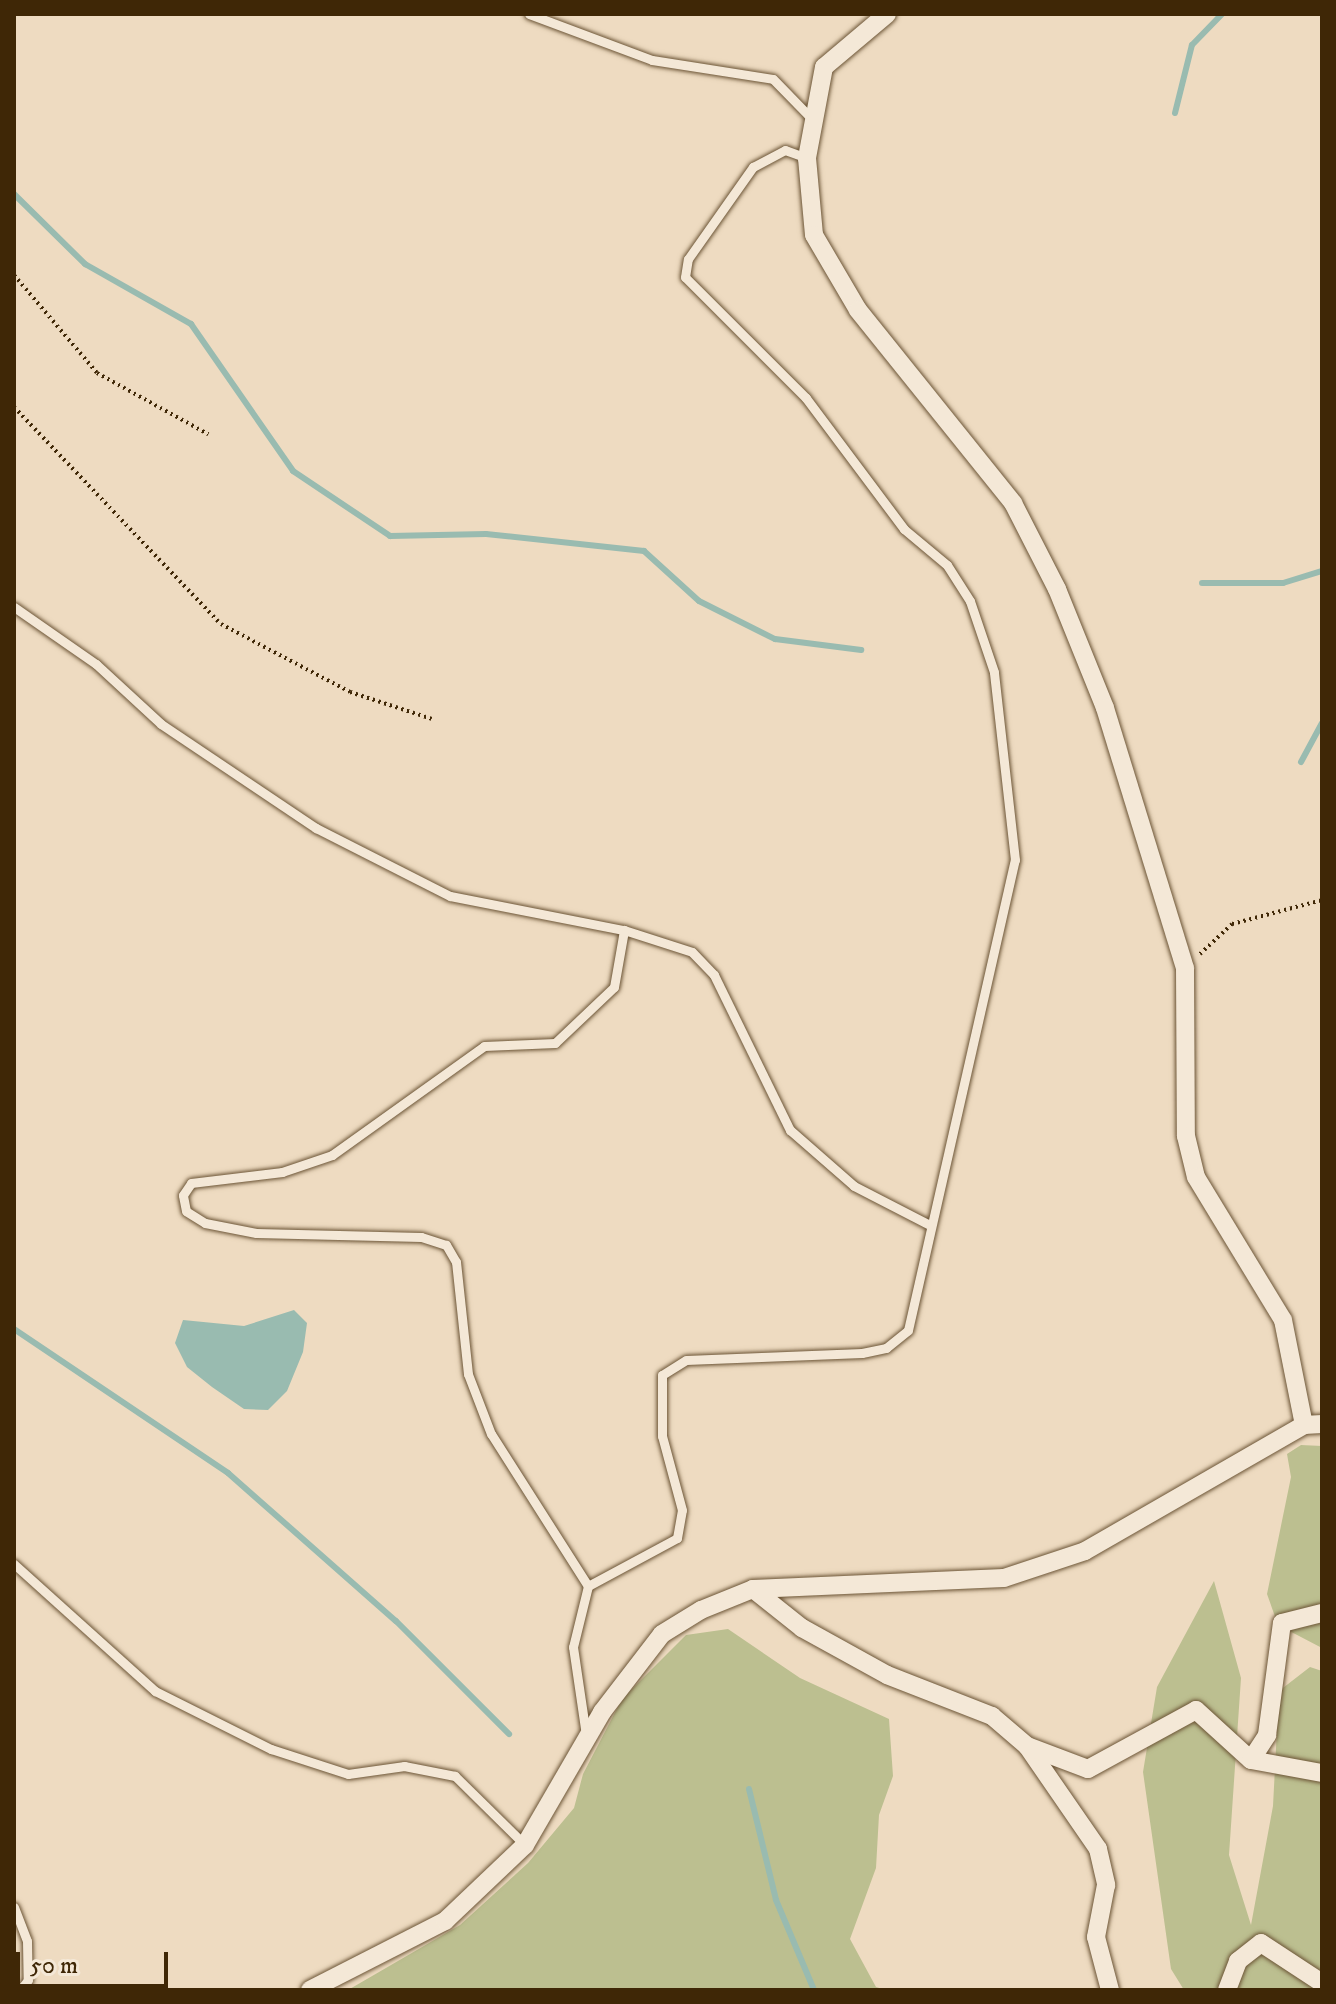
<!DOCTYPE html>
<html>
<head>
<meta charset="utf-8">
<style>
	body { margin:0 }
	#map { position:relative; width:1336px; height:2004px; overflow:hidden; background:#eedbc1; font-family:"IM FELL DW Pica",serif }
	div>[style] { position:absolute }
	.green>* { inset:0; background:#bcbf90 }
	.water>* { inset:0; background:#99bbb0 }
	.stream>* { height:6px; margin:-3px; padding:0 3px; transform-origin:3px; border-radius:3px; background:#99bbb0 }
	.path>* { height:4px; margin-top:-2px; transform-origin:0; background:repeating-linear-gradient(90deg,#3f2706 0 2px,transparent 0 6px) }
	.roads { filter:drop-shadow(0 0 2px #6b5435) drop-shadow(0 0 2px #6b5435) }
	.service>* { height:9px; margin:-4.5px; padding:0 4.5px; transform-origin:4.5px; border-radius:4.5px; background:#f4e8d7 }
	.minor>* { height:18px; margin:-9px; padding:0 9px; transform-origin:9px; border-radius:9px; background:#f4e8d7 }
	span { translate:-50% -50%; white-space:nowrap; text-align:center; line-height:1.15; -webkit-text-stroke:7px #f4e8d7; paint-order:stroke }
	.frame { position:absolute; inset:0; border:16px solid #3f2706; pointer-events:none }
	.scale { position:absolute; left:16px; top:1952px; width:152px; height:36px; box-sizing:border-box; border:4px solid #3f2706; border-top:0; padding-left:10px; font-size:24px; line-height:28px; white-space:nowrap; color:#3f2706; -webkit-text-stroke:6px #f4e8d7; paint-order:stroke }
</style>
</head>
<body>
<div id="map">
	<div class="green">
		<div style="clip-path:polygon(1301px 1445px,1322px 1446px,1322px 1648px,1278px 1625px,1267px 1594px,1291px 1477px,1287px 1454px)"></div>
		<div style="clip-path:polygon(1214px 1581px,1241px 1678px,1229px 1855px,1251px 1925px,1273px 1806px,1279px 1691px,1310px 1667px,1322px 1671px,1322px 1990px,1184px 1990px,1171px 1969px,1143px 1772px,1157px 1687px)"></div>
		<div style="clip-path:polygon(728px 1629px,800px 1678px,889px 1719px,893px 1776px,879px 1815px,876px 1868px,850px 1939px,876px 1987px,886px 1990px,348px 1990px,460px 1925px,528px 1863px,574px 1808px,583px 1774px,622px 1699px,686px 1635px)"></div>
	</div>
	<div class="water">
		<div style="clip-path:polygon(294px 1310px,307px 1323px,303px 1352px,287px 1391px,268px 1410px,244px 1409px,212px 1387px,187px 1367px,175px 1343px,183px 1320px,244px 1326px)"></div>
	</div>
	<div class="stream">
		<div style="left:1175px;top:113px;width:70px;rotate:-76deg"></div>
		<div style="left:1192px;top:45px;width:43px;rotate:-45.9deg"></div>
		<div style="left:14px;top:194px;width:100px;rotate:44.6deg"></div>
		<div style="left:85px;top:264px;width:122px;rotate:29.5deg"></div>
		<div style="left:191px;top:324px;width:179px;rotate:55.2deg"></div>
		<div style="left:293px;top:471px;width:117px;rotate:33.8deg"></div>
		<div style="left:390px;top:536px;width:96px;rotate:-1.2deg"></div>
		<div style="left:486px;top:534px;width:159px;rotate:6.1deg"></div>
		<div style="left:644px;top:551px;width:74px;rotate:42.3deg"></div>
		<div style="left:699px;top:601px;width:85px;rotate:26.6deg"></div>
		<div style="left:775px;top:639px;width:87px;rotate:7.3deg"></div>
		<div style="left:1202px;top:583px;width:81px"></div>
		<div style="left:1283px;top:583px;width:41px;rotate:-17.1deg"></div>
		<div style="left:1301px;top:762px;width:44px;rotate:-61.7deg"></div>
		<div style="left:14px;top:1329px;width:258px;rotate:33.9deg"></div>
		<div style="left:228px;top:1473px;width:224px;rotate:41.4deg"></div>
		<div style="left:396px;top:1621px;width:160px;rotate:45deg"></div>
		<div style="left:749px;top:1789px;width:114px;rotate:76.3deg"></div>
		<div style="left:776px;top:1900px;width:98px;rotate:67.1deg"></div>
	</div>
	<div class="path">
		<div style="left:14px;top:275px;width:128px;rotate:49.7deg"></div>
		<div style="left:97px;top:373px;width:127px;rotate:28.8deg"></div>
		<div style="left:14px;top:407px;width:300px;rotate:46.4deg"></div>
		<div style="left:221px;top:624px;width:146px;rotate:27.8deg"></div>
		<div style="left:350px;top:692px;width:86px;rotate:18.2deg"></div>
		<div style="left:1200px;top:954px;width:44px;rotate:-43.2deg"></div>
		<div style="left:1232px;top:924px;width:93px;rotate:-14.9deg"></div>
	</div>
	<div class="roads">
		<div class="service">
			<div style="left:529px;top:14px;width:131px;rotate:20.5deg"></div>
			<div style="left:652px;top:60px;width:122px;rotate:8.9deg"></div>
			<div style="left:773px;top:79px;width:56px;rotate:45.7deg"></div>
			<div style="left:14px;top:607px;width:100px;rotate:34.8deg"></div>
			<div style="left:96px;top:664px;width:88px;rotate:42.7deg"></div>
			<div style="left:161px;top:724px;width:187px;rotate:33.9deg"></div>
			<div style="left:316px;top:828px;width:150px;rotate:26.9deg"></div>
			<div style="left:450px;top:896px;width:177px;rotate:11.1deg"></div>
			<div style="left:624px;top:930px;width:71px;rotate:17.9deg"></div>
			<div style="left:692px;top:952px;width:32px;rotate:46deg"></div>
			<div style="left:714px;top:975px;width:173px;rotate:63.9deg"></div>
			<div style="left:790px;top:1130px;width:85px;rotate:41.2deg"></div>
			<div style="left:854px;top:1186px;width:83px;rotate:27.2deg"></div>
			<div style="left:14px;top:1564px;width:190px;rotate:42deg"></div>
			<div style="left:155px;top:1691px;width:130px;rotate:26.6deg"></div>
			<div style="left:271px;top:1749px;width:81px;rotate:18deg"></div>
			<div style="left:348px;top:1774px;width:57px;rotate:-8.1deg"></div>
			<div style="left:404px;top:1766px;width:52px;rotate:11.1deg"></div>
			<div style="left:455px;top:1776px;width:98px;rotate:44.6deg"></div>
			<div style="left:588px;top:1586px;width:180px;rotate:-122.5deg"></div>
			<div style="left:491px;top:1434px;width:64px;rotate:-111deg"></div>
			<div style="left:468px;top:1374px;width:113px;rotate:-96.1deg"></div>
			<div style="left:456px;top:1262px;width:20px;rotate:-120deg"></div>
			<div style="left:446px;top:1245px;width:26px;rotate:-162deg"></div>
			<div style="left:421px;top:1237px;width:165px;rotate:-178.6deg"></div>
			<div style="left:256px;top:1233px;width:52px;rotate:-168.9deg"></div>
			<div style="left:205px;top:1223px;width:22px;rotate:-148deg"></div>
			<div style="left:186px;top:1211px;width:16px;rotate:-101deg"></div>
			<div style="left:183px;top:1195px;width:14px;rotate:-56deg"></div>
			<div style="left:191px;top:1183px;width:92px;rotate:-6.9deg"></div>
			<div style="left:282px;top:1172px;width:53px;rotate:-18.8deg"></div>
			<div style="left:332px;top:1155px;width:187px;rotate:-35.6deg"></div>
			<div style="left:484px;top:1046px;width:71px;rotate:-2.4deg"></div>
			<div style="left:555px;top:1043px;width:81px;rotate:-43.5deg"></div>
			<div style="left:614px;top:987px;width:58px;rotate:-80deg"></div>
			<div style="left:586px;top:1735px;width:89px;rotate:-98.4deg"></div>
			<div style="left:573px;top:1647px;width:63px;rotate:-76.2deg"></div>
			<div style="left:588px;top:1586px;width:101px;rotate:-28.3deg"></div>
			<div style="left:677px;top:1538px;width:28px;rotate:-80deg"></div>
			<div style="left:682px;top:1510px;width:77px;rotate:-105.1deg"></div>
			<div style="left:662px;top:1436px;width:61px;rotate:-90deg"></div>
			<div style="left:662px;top:1375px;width:28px;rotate:-32deg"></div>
			<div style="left:686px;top:1360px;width:176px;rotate:-2.3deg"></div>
			<div style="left:862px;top:1353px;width:25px;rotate:-12deg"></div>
			<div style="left:886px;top:1348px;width:28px;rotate:-39deg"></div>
			<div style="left:908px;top:1330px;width:482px;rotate:-77.2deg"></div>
			<div style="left:1015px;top:860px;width:189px;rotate:-96.4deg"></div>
			<div style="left:994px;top:672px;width:75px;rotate:-108.7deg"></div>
			<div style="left:970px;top:601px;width:43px;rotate:-122.6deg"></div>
			<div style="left:947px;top:565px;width:56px;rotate:-140.1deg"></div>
			<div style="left:904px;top:529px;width:164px;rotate:-126.8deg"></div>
			<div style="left:806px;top:398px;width:171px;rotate:-135deg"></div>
			<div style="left:685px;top:277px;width:18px;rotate:-81deg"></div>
			<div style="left:688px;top:259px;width:113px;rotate:-54.8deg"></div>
			<div style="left:753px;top:167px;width:36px;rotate:-28deg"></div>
			<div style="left:785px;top:150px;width:23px;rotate:20deg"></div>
			<div style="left:14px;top:1907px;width:36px;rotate:69deg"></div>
			<div style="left:27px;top:1941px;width:39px;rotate:89deg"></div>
			<div style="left:28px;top:1980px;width:13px;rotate:129deg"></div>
		</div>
		<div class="minor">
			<div style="left:887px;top:14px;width:82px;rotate:139.9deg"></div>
			<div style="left:824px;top:67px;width:93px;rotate:100.6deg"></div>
			<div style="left:807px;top:158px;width:77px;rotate:84.8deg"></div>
			<div style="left:814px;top:235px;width:87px;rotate:59.6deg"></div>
			<div style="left:858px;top:310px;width:248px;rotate:51.2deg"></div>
			<div style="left:1013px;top:503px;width:97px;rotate:62.9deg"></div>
			<div style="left:1057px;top:589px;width:128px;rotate:68deg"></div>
			<div style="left:1105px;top:708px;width:272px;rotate:72.9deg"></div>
			<div style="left:1185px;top:968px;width:168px;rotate:89.7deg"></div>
			<div style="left:1186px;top:1136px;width:42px;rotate:76.3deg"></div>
			<div style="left:1196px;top:1177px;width:167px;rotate:58.7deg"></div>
			<div style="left:1283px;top:1320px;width:107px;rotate:78.7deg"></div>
			<div style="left:753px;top:1589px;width:63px;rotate:38.5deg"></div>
			<div style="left:802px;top:1628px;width:97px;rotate:28.9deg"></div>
			<div style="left:887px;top:1675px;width:113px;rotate:21.3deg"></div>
			<div style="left:992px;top:1716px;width:46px;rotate:40.6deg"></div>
			<div style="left:1027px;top:1746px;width:125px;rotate:55.4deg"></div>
			<div style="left:1098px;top:1849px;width:37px;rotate:77deg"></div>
			<div style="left:1106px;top:1885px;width:53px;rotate:100.9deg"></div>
			<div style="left:1096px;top:1937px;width:55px;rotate:75.2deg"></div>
			<div style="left:1027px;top:1746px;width:65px;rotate:20.7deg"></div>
			<div style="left:1088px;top:1769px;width:123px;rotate:-28.6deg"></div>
			<div style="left:1196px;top:1710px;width:74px;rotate:42.3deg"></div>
			<div style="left:1251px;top:1760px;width:72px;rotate:10.4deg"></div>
			<div style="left:1251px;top:1760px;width:30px;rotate:-57deg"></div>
			<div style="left:1267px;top:1735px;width:113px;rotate:-82.4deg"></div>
			<div style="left:1282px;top:1623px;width:41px;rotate:-14deg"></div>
			<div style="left:310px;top:1990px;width:152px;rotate:-27.1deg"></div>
			<div style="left:445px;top:1921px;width:110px;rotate:-43.5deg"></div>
			<div style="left:525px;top:1845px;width:154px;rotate:-59.9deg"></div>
			<div style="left:602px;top:1712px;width:98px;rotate:-52.4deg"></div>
			<div style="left:662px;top:1634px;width:46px;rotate:-31.6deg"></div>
			<div style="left:701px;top:1610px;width:56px;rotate:-22deg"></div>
			<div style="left:753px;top:1589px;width:251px;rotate:-2.5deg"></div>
			<div style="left:1004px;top:1578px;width:85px;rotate:-18.4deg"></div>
			<div style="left:1085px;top:1551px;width:253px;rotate:-29.9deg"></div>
			<div style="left:1304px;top:1425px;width:18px;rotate:-3deg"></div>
			<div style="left:1227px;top:1990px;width:31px;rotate:-69deg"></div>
			<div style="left:1238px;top:1961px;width:29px;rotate:-38deg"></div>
			<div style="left:1261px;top:1943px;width:73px;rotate:33.3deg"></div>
		</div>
	</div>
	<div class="frame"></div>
	<div class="scale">50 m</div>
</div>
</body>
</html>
